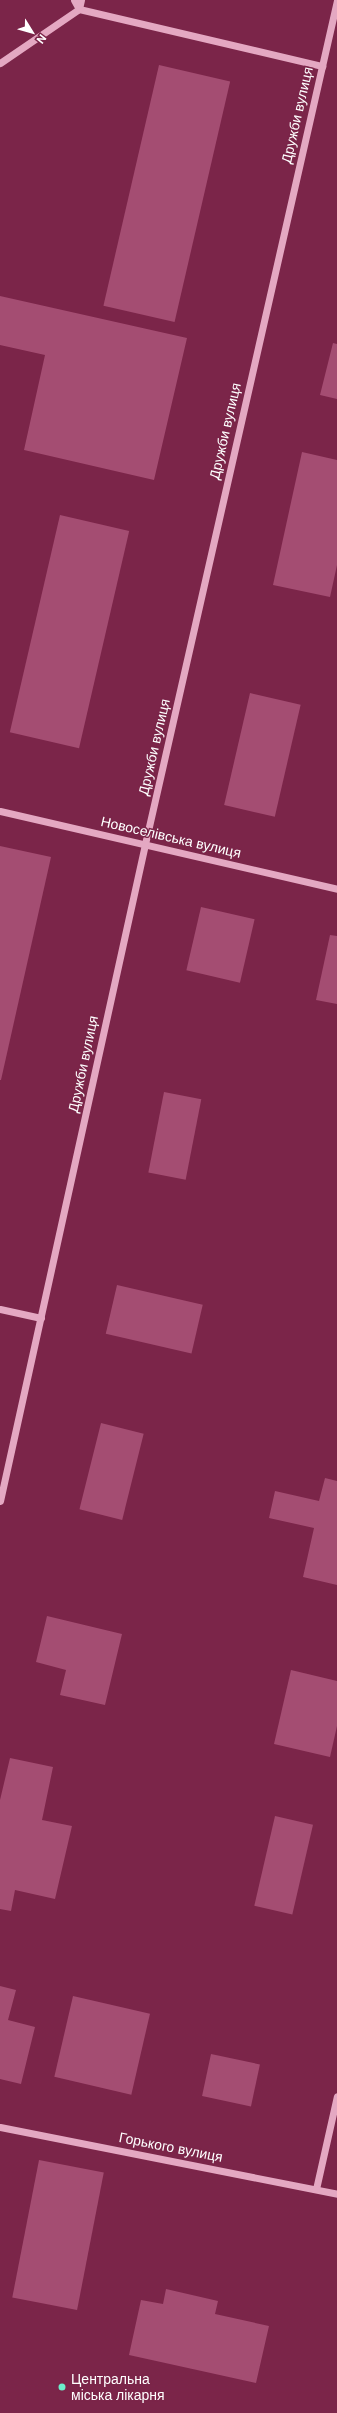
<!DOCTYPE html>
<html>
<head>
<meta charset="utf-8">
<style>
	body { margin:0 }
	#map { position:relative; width:337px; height:2413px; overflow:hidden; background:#7b2549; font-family:"DM Sans",sans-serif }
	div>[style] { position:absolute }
	.building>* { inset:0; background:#a44d72; transform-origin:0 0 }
	.minor>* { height:7px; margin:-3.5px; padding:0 3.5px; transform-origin:3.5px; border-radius:3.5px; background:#e4a8c2 }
	.dots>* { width:11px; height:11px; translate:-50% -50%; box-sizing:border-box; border:2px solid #7b2549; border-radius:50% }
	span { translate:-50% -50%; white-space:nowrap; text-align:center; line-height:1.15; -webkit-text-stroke:3px #7b2549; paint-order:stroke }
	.street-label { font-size:14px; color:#fff }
	.poi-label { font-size:14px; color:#fff }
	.left { translate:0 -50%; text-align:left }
	.north { position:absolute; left:12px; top:12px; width:40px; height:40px; -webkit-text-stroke:3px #7b2549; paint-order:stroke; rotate:127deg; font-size:11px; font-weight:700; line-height:16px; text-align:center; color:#fff }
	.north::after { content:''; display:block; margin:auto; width:14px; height:18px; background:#fff; clip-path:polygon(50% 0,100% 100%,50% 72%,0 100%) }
</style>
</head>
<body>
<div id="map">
	<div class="building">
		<div style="left:159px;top:65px;width:73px;height:247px;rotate:13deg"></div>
		<div style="clip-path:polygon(0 296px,187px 338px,154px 480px,24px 450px,45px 355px,0 345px)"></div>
		<div style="clip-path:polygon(333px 343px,337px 344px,337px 399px,320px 395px)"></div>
		<div style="clip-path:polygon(302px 452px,337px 460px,337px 565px,330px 597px,273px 585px)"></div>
		<div style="left:60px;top:515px;width:71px;height:223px;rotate:13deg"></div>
		<div style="left:250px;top:693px;width:52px;height:115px;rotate:13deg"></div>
		<div style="clip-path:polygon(0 846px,51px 857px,1px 1080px,0 1080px)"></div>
		<div style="left:201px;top:907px;width:55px;height:65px;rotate:13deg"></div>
		<div style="clip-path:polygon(330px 935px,337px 936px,337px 1004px,316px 1000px)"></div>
		<div style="left:164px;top:1092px;width:38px;height:82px;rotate:11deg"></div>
		<div style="left:117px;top:1285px;width:88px;height:50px;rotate:13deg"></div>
		<div style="left:101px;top:1423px;width:44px;height:89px;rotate:14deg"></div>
		<div style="clip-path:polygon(325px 1478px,337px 1481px,337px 1585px,303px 1577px,314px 1528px,269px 1518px,275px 1491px,319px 1501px)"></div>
		<div style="clip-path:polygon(47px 1616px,122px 1634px,105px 1705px,60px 1695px,66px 1670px,36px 1662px)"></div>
		<div style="clip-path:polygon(291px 1670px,337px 1681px,337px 1726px,330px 1757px,274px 1744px)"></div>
		<div style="clip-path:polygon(10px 1758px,53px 1767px,42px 1820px,72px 1826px,55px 1899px,15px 1890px,11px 1911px,0 1909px,0 1800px)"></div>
		<div style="left:275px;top:1816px;width:39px;height:92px;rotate:13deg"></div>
		<div style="clip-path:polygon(0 1986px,16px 1990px,8px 2020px,35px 2027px,21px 2084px,0 2079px)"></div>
		<div style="left:73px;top:1996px;width:79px;height:83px;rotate:13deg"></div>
		<div style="left:211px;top:2054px;width:50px;height:43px;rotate:12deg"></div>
		<div style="left:39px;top:2160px;width:66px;height:140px;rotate:11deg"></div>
		<div style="clip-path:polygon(166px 2289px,218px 2301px,215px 2314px,269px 2326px,256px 2383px,129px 2355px,141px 2300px,163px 2304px)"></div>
	</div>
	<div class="minor">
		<div style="left:81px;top:0;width:9px;rotate:103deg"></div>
		<div style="left:79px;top:9px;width:250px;rotate:13.2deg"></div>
		<div style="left:0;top:63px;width:96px;rotate:-34.4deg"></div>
		<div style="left:79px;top:9px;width:10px;rotate:-119deg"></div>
		<div style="left:0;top:811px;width:346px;rotate:13deg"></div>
		<div style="left:0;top:1309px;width:42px;rotate:12.4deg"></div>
		<div style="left:0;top:1501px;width:673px;rotate:-77.55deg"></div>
		<div style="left:145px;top:844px;width:866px;rotate:-77.18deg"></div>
		<div style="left:0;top:2127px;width:344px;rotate:11.2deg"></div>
		<div style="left:316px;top:2189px;width:95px;rotate:-77.3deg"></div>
	</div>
	<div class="dots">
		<div style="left:62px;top:2387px;background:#6ceecb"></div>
	</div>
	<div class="street-label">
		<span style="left:297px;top:115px;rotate:-77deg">Дружби вулиця</span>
		<span style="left:225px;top:431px;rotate:-77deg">Дружби вулиця</span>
		<span style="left:154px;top:747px;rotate:-77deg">Дружби вулиця</span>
		<span style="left:171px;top:837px;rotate:13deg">Новоселівська вулиця</span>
		<span style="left:83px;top:1064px;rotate:-78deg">Дружби вулиця</span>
		<span style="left:171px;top:2147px;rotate:11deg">Горького вулиця</span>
	</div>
	<div class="poi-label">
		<span class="left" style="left:71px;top:2387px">Центральна<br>міська лікарня</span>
	</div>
	<div class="north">N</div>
</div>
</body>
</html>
